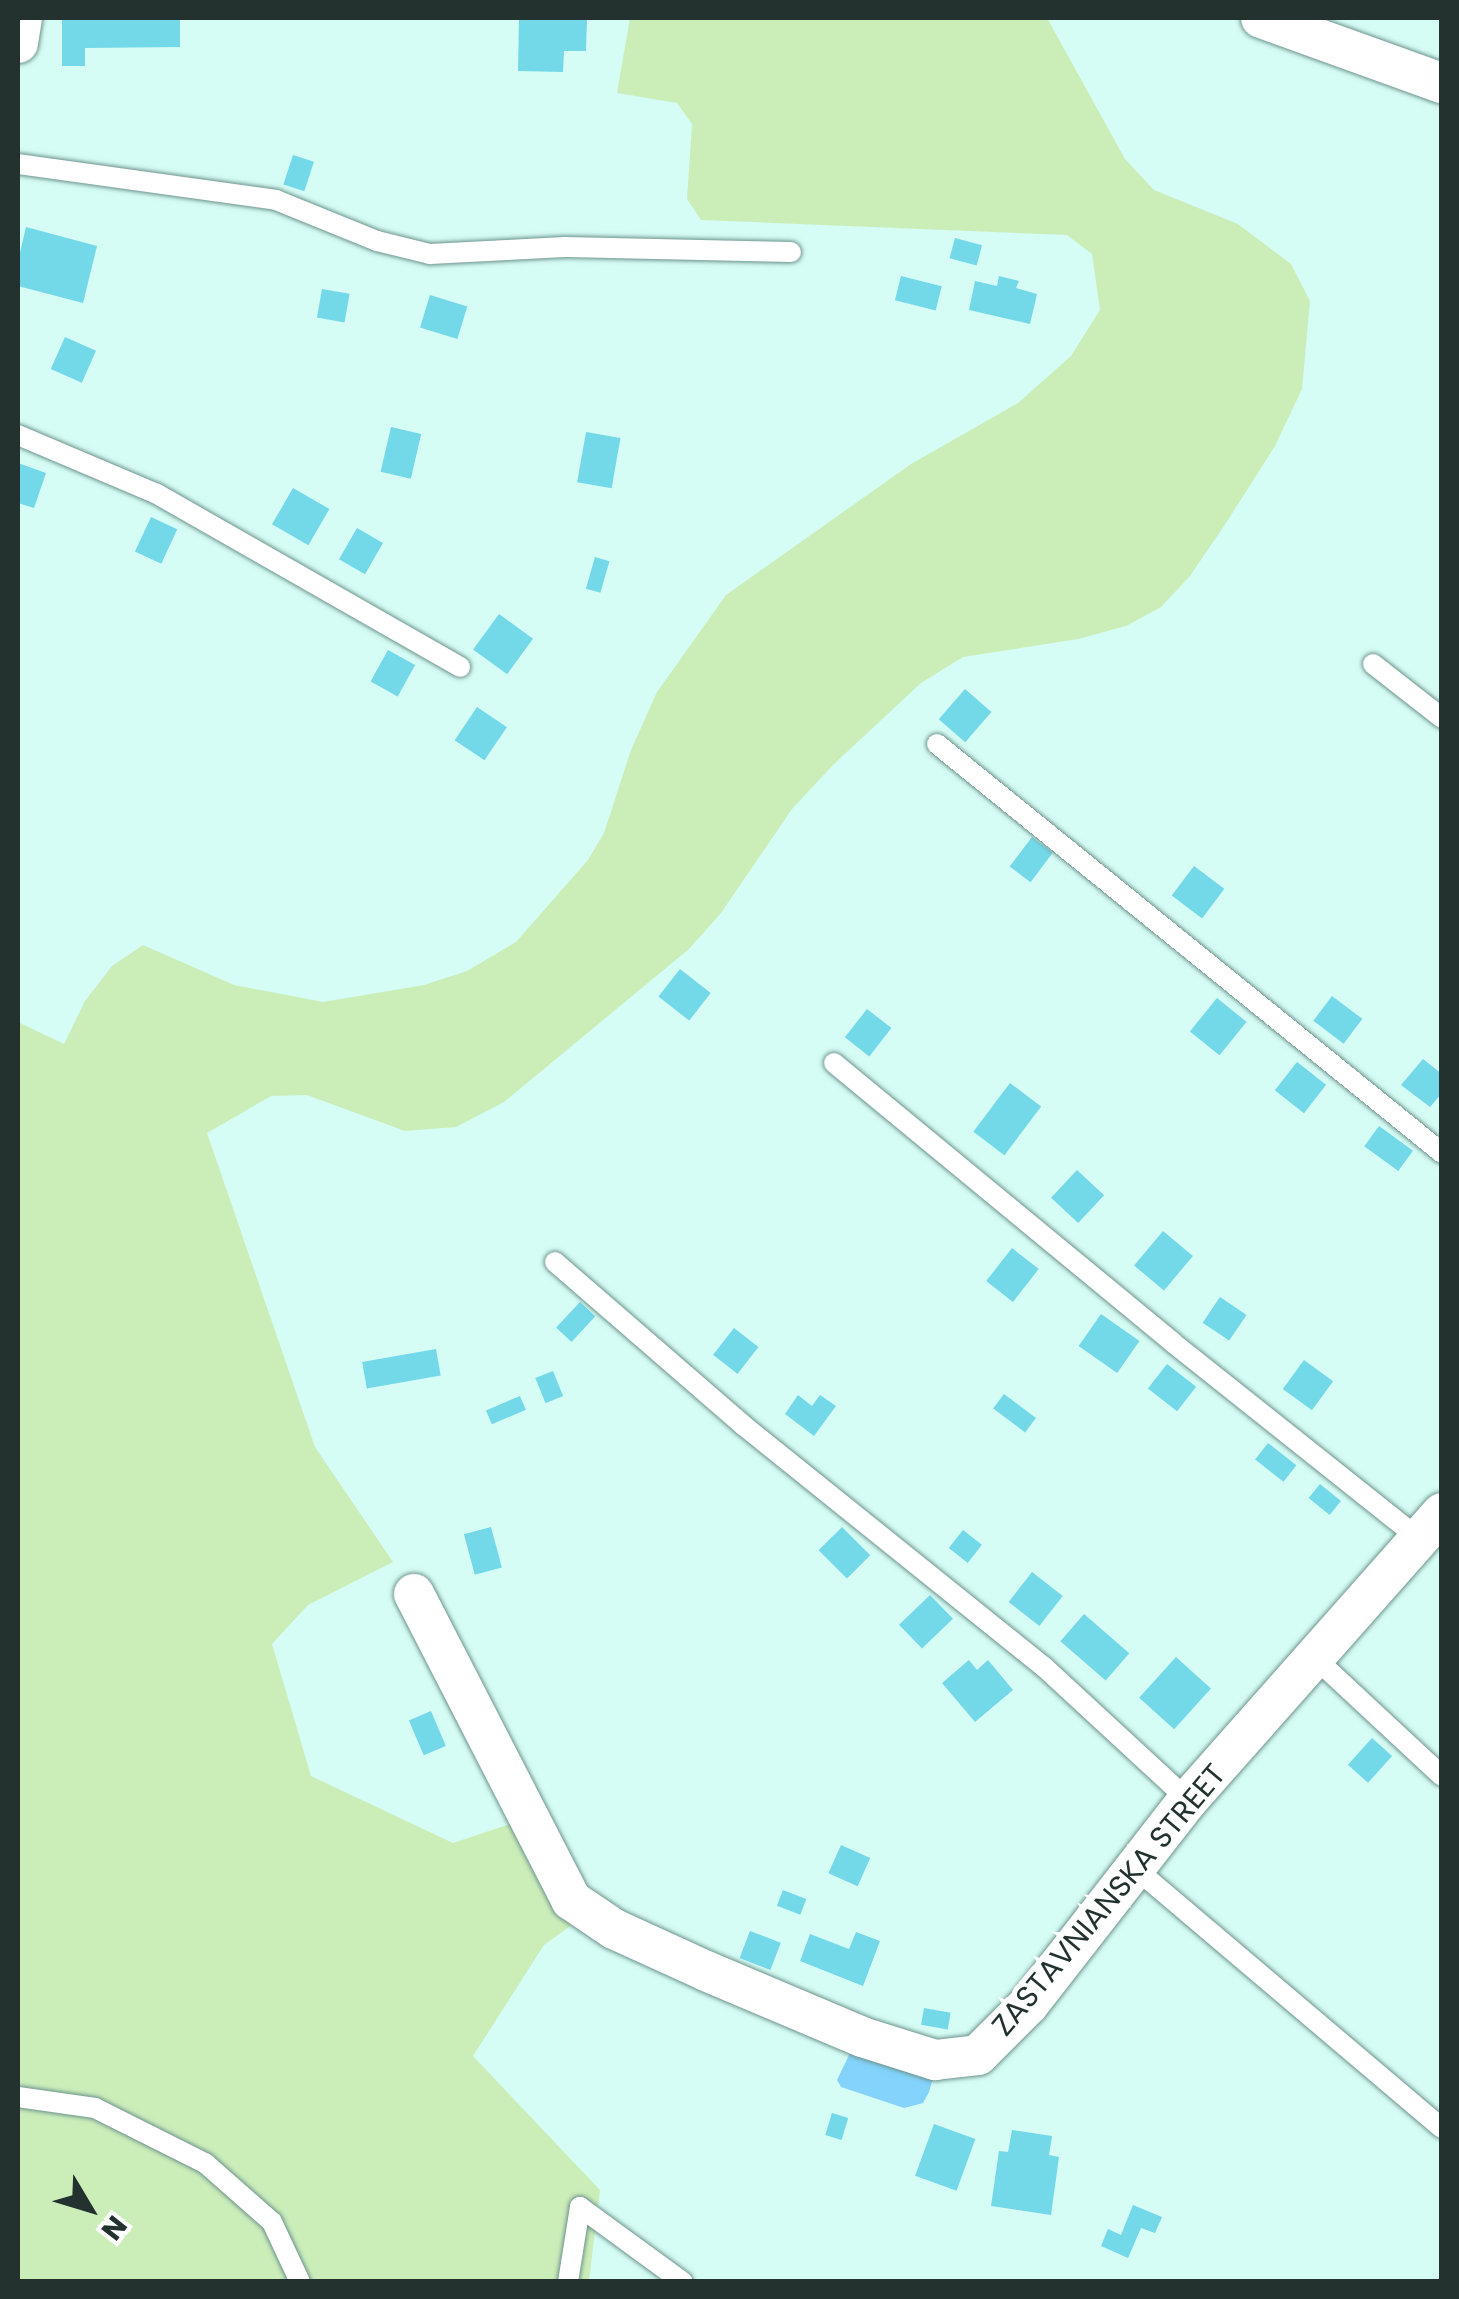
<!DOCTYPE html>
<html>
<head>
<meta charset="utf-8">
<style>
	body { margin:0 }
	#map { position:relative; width:1459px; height:2299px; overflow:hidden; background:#d5fcf5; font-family:Poppins,sans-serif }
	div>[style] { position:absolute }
	.green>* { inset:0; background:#cbeeb9 }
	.water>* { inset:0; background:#83d3fc }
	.building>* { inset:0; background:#73d9e8; transform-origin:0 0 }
	.roads { filter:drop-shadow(0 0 2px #6e938d) drop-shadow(0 0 2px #6e938d) }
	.lane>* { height:20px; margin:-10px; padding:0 10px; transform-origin:10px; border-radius:10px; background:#fff }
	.street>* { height:40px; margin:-20px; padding:0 20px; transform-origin:20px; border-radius:20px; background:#fff }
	span { translate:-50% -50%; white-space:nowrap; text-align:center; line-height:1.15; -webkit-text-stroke:10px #fff; paint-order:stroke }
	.street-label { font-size:30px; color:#23322f }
	.frame { position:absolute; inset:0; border:20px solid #23322f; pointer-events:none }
	.north { position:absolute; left:40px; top:2159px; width:100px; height:100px; -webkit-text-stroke:8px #fff; paint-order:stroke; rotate:128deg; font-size:28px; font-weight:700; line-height:40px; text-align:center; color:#23322f }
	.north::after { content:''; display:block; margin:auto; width:35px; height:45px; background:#23322f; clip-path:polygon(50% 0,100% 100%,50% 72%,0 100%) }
</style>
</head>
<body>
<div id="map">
	<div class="green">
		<div style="clip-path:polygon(630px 18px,1047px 18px,1125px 159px,1154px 190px,1238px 224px,1291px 264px,1310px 301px,1302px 389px,1275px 446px,1226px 523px,1190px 576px,1161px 607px,1126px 626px,1078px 639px,963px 657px,921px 683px,834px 764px,792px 809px,721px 913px,689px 949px,504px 1102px,456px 1127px,405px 1131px,307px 1095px,271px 1096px,207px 1133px,315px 1447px,393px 1562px,308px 1605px,272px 1644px,311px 1776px,453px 1843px,543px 1813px,594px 1909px,544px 1945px,473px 2056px,600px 2190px,589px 2281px,18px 2282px,18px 1022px,64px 1044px,85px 1001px,112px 966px,143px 945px,234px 985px,323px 1002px,424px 985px,467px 971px,516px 942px,588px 860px,604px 833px,631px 750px,657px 692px,726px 595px,911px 464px,1018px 403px,1071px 356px,1100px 310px,1092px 254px,1067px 235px,701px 220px,687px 199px,692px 124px,677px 103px,617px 93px)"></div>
	</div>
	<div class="water">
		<div style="clip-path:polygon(850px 2053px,933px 2078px,929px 2092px,923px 2103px,904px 2108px,841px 2087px,837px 2080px)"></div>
	</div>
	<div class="building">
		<div style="clip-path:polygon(62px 18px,180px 18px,180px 47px,85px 48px,85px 66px,62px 66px)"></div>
		<div style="clip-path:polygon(565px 18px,587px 18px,586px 51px,564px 51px,563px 72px,518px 71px,519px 19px)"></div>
		<div style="left:293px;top:155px;width:22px;height:31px;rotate:18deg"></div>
		<div style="clip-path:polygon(26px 227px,97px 246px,83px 303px,18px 286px,18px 261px)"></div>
		<div style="left:955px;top:238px;width:28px;height:21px;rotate:15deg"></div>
		<div style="left:901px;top:276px;width:42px;height:25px;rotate:14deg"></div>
		<div style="clip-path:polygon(999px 276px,1019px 281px,1016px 288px,1037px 294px,1030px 324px,969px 310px,975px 281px,997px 286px)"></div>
		<div style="left:322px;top:289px;width:28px;height:29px;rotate:10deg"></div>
		<div style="left:430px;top:295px;width:39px;height:34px;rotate:17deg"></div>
		<div style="left:65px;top:337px;width:34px;height:35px;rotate:24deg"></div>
		<div style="left:391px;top:427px;width:31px;height:46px;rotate:13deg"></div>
		<div style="left:586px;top:432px;width:35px;height:51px;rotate:10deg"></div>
		<div style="clip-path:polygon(18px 463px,46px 473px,34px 508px,18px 503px)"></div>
		<div style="left:293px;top:488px;width:42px;height:42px;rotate:30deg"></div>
		<div style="left:151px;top:517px;width:29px;height:38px;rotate:25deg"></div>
		<div style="left:357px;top:528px;width:30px;height:36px;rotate:30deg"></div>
		<div style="left:595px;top:557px;width:15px;height:33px;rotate:16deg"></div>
		<div style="left:499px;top:614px;width:42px;height:44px;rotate:36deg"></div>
		<div style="left:388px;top:650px;width:31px;height:36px;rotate:29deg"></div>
		<div style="left:965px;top:689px;width:35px;height:40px;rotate:41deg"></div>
		<div style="left:477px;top:707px;width:36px;height:40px;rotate:34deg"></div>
		<div style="left:1032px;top:837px;width:26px;height:37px;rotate:37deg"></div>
		<div style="left:1194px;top:866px;width:38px;height:37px;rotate:37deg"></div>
		<div style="left:680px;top:969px;width:39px;height:35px;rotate:38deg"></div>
		<div style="left:1332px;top:996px;width:38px;height:31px;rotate:37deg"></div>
		<div style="left:1217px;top:998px;width:38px;height:43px;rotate:39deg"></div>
		<div style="left:867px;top:1009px;width:31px;height:36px;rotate:38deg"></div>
		<div style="clip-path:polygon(1423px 1059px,1442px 1074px,1442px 1093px,1430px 1107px,1401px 1085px)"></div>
		<div style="left:1297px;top:1062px;width:37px;height:36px;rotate:38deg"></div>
		<div style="left:1010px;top:1083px;width:39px;height:61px;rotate:37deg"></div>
		<div style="left:1379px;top:1126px;width:42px;height:25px;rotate:36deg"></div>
		<div style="left:1077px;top:1170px;width:37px;height:38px;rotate:43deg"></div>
		<div style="left:1163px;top:1231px;width:39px;height:45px;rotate:40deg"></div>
		<div style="left:1012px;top:1248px;width:34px;height:42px;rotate:38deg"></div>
		<div style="left:1220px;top:1297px;width:32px;height:31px;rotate:34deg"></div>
		<div style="left:580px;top:1302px;width:21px;height:35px;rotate:43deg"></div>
		<div style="left:1101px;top:1314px;width:47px;height:39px;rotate:35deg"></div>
		<div style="left:734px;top:1328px;width:31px;height:34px;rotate:38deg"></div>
		<div style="left:436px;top:1349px;width:27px;height:75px;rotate:80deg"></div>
		<div style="left:1304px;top:1360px;width:36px;height:36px;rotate:36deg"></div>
		<div style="left:1167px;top:1364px;width:37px;height:31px;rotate:38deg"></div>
		<div style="left:553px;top:1371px;width:27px;height:19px;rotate:68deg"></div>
		<div style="left:1004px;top:1394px;width:40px;height:18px;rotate:37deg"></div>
		<div style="clip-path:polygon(798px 1395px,812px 1406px,820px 1395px,836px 1406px,814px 1436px,785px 1414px)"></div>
		<div style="left:520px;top:1396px;width:15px;height:37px;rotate:67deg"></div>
		<div style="left:1268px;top:1443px;width:36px;height:21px;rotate:38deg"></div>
		<div style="left:1320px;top:1484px;width:27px;height:18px;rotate:39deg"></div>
		<div style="left:491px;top:1527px;width:42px;height:28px;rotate:75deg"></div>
		<div style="left:842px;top:1527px;width:40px;height:33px;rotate:45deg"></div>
		<div style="left:963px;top:1530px;width:24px;height:23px;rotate:38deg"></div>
		<div style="left:1032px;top:1572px;width:39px;height:38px;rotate:38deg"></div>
		<div style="left:930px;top:1595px;width:33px;height:43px;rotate:46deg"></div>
		<div style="left:1084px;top:1614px;width:60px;height:36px;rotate:41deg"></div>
		<div style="left:1176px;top:1657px;width:47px;height:55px;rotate:42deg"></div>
		<div style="clip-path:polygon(969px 1660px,977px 1670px,988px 1660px,1013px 1690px,975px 1722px,942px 1683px)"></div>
		<div style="left:431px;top:1711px;width:38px;height:24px;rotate:67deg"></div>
		<div style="left:1372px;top:1738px;width:27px;height:36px;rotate:42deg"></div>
		<div style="left:841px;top:1845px;width:32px;height:31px;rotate:24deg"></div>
		<div style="left:783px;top:1890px;width:25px;height:17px;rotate:21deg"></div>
		<div style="left:750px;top:1931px;width:33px;height:29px;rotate:21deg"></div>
		<div style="clip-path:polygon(856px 1932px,880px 1941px,863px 1986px,800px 1961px,810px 1934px,849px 1949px)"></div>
		<div style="left:924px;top:2008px;width:27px;height:17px;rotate:10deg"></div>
		<div style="left:832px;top:2113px;width:17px;height:23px;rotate:17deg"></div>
		<div style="left:934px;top:2124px;width:44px;height:55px;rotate:20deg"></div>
		<div style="clip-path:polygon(1012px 2130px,1052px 2136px,1049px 2155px,1059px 2157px,1051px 2215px,991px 2206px,999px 2151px,1008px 2152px)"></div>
		<div style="clip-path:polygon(1133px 2205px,1162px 2217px,1155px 2233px,1141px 2228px,1128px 2258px,1101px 2246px,1108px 2229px,1121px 2235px)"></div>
	</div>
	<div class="roads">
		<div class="lane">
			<div style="left:18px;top:164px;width:260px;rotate:7.9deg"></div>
			<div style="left:276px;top:200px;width:109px;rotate:22.1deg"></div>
			<div style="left:377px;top:241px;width:55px;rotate:13.8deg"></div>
			<div style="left:430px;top:254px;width:135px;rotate:-3deg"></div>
			<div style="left:565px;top:247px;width:226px;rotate:1.3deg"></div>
			<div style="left:18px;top:435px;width:151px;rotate:23deg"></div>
			<div style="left:157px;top:494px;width:349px;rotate:29.7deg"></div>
			<div style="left:1373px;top:664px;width:88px;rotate:38deg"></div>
			<div style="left:937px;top:744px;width:650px;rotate:39deg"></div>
			<div style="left:834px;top:1063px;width:438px;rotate:39.5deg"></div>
			<div style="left:1172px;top:1342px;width:317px;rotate:38.5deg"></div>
			<div style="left:555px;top:1262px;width:249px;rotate:40.9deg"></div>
			<div style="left:743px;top:1425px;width:386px;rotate:38.8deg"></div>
			<div style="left:1044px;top:1667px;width:196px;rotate:42.7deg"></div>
			<div style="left:1315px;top:1658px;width:173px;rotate:42.9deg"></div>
			<div style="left:1135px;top:1868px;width:402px;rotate:40.3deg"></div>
			<div style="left:18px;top:2097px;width:78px;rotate:8.1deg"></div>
			<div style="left:95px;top:2108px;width:123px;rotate:26.6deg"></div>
			<div style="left:205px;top:2163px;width:89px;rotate:41.4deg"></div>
			<div style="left:272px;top:2222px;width:66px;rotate:65deg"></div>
			<div style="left:568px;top:2282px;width:76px;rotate:-80.9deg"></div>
			<div style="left:580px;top:2207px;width:127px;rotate:36.1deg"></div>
		</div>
		<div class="street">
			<div style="left:1261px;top:18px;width:192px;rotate:19.8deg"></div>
			<div style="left:18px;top:43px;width:25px;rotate:-81deg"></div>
			<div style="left:414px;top:1594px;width:344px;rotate:62.8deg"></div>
			<div style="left:571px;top:1900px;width:52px;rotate:34deg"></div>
			<div style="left:614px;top:1929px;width:101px;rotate:24.5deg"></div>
			<div style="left:706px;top:1971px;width:169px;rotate:22.9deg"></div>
			<div style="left:862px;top:2037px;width:77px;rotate:17.5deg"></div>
			<div style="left:935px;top:2060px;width:43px;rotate:-6.6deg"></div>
			<div style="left:978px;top:2055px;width:72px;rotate:-45deg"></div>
			<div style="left:1029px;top:2004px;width:259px;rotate:-52.1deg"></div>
			<div style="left:1188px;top:1800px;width:383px;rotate:-48.5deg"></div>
		</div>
	</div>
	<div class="street-label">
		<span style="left:1109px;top:1900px;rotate:-50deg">ZASTAVNIANSKA STREET</span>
	</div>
	<div class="frame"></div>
	<div class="north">N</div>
</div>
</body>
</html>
